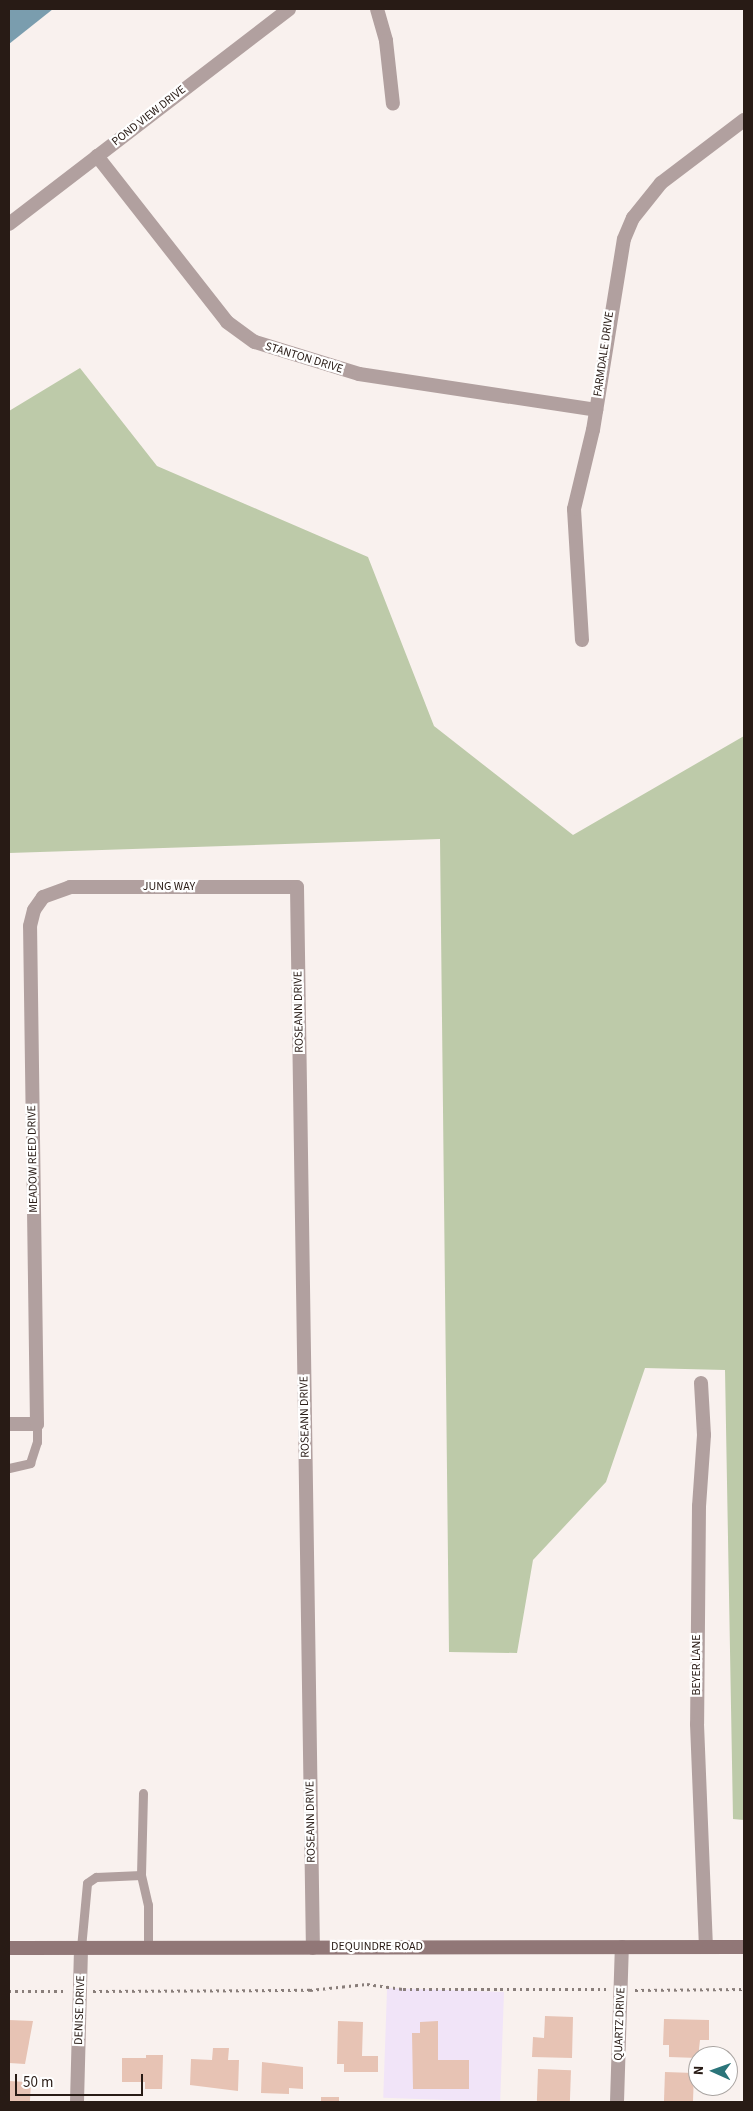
<!DOCTYPE html>
<html>
<head>
<meta charset="utf-8">
<style>
	body { margin:0 }
	#map { position:relative; width:753px; height:2111px; overflow:hidden; background:#f9f1ee; font-family:"Source Sans 3",sans-serif }
	div>[style] { position:absolute }
	.commercial>* { inset:0; background:#f1e4f8; transform-origin:0 0 }
	.forest>* { inset:0; background:#bdcaa9 }
	.water>* { inset:0; background:#7a9dae }
	.building>* { inset:0; background:#e7c3b4; transform-origin:0 0 }
	.path>* { height:3px; margin-top:-1.5px; transform-origin:0; background:repeating-linear-gradient(90deg,#897e7a 0 2.5px,transparent 0 6.5px) }
	.service>* { height:9px; margin:-4.5px; padding:0 4.5px; transform-origin:4.5px; border-radius:4.5px; background:#b1a09f }
	.minor>* { height:14px; margin:-7px; padding:0 7px; transform-origin:7px; border-radius:7px; background:#b1a09f }
	.secondary>* { height:14px; margin:-7px; padding:0 7px; transform-origin:7px; border-radius:7px; background:#917777 }
	span { translate:-50% -50%; white-space:nowrap; text-align:center; line-height:1.15; -webkit-text-stroke:4.5px #fff; paint-order:stroke }
	.street-label { font-size:12px; color:#281b15 }
	.frame { position:absolute; inset:0; border:10px solid #281b15; pointer-events:none }
	.north { position:absolute; left:688px; top:2046px; width:50px; height:50px; box-sizing:border-box; background:#fff; border:1px solid #a9a4a1; border-radius:50%; rotate:272deg; font-size:14px; font-weight:700; line-height:20px; text-align:center; color:#281b15 }
	.north::after { content:''; display:block; margin:auto; width:18px; height:22px; background:#2b757a; clip-path:polygon(50% 0,100% 100%,50% 72%,0 100%) }
	.scale { position:absolute; left:15px; top:2074px; width:128px; height:22px; box-sizing:border-box; border:2px solid #281b15; border-top:0; padding-left:6px; font-size:15px; line-height:18px; white-space:nowrap; color:#281b15; -webkit-text-stroke:4px #fff; paint-order:stroke }
</style>
</head>
<body>
<div id="map">
	<div class="commercial">
		<div style="left:504px;top:1992px;width:110px;height:117px;rotate:92deg"></div>
	</div>
	<div class="forest">
		<div style="clip-path:polygon(80px 368px,157px 466px,368px 557px,434px 726px,573px 835px,744px 736px,744px 1820px,733px 1819px,725px 1370px,645px 1368px,606px 1482px,533px 1560px,517px 1653px,449px 1652px,440px 839px,9px 853px,9px 411px)"></div>
	</div>
	<div class="water">
		<div style="clip-path:polygon(9px 9px,53px 9px,9px 44px)"></div>
	</div>
	<div class="building">
		<div style="clip-path:polygon(545px 2016px,573px 2017px,572px 2058px,532px 2057px,533px 2037px,544px 2038px)"></div>
		<div style="clip-path:polygon(664px 2019px,709px 2020px,709px 2040px,700px 2040px,698px 2058px,669px 2057px,669px 2045px,663px 2045px)"></div>
		<div style="clip-path:polygon(9px 2020px,33px 2021px,25px 2064px,9px 2063px)"></div>
		<div style="clip-path:polygon(338px 2021px,363px 2022px,362px 2056px,378px 2056px,378px 2072px,344px 2072px,344px 2064px,337px 2064px)"></div>
		<div style="clip-path:polygon(438px 2021px,438px 2060px,469px 2060px,469px 2089px,413px 2089px,412px 2033px,420px 2033px,420px 2022px)"></div>
		<div style="clip-path:polygon(213px 2048px,229px 2048px,228px 2060px,239px 2060px,238px 2091px,190px 2085px,191px 2059px,212px 2060px)"></div>
		<div style="clip-path:polygon(146px 2055px,163px 2055px,162px 2089px,145px 2089px,145px 2082px,122px 2082px,122px 2058px,146px 2058px)"></div>
		<div style="clip-path:polygon(262px 2062px,303px 2067px,303px 2089px,289px 2088px,289px 2094px,261px 2093px)"></div>
		<div style="left:538px;top:2069px;width:33px;height:33px;rotate:2deg"></div>
		<div style="left:665px;top:2072px;width:29px;height:30px;rotate:2deg"></div>
		<div style="left:9px;top:2081px;width:22px;height:21px;rotate:3deg"></div>
		<div style="left:321px;top:2097px;width:18px;height:5px"></div>
	</div>
	<div class="path">
		<div style="left:635px;top:1990px;width:109px;rotate:-0.5deg"></div>
		<div style="left:9px;top:1991px;width:56px"></div>
		<div style="left:93px;top:1991px;width:217px;rotate:-0.3deg"></div>
		<div style="left:310px;top:1990px;width:57px;rotate:-6deg"></div>
		<div style="left:367px;top:1984px;width:36px;rotate:8deg"></div>
		<div style="left:403px;top:1989px;width:203px"></div>
	</div>
	<div class="service">
		<div style="left:9px;top:1468px;width:22px;rotate:-13deg"></div>
		<div style="left:30px;top:1463px;width:22px;rotate:-72deg"></div>
		<div style="left:37px;top:1442px;width:18px;rotate:-90deg"></div>
		<div style="left:141px;top:1875px;width:82px;rotate:-88.6deg"></div>
		<div style="left:81px;top:1948px;width:65px;rotate:-84.7deg"></div>
		<div style="left:87px;top:1883px;width:11px;rotate:-34deg"></div>
		<div style="left:96px;top:1877px;width:45px;rotate:-2.5deg"></div>
		<div style="left:141px;top:1875px;width:31px;rotate:77deg"></div>
		<div style="left:148px;top:1905px;width:43px;rotate:90deg"></div>
	</div>
	<div class="minor">
		<div style="left:377px;top:9px;width:33px;rotate:74deg"></div>
		<div style="left:386px;top:41px;width:63px;rotate:83.7deg"></div>
		<div style="left:97px;top:156px;width:211px;rotate:51.9deg"></div>
		<div style="left:227px;top:322px;width:34px;rotate:36deg"></div>
		<div style="left:255px;top:342px;width:109px;rotate:17.1deg"></div>
		<div style="left:359px;top:374px;width:240px;rotate:8.6deg"></div>
		<div style="left:9px;top:224px;width:353px;rotate:-37.5deg"></div>
		<div style="left:582px;top:640px;width:131px;rotate:-93.5deg"></div>
		<div style="left:574px;top:509px;width:81px;rotate:-76.5deg"></div>
		<div style="left:593px;top:430px;width:193px;rotate:-80.8deg"></div>
		<div style="left:624px;top:239px;width:23px;rotate:-67deg"></div>
		<div style="left:633px;top:218px;width:45px;rotate:-51.3deg"></div>
		<div style="left:661px;top:183px;width:104px;rotate:-37.2deg"></div>
		<div style="left:701px;top:1383px;width:52px;rotate:86.7deg"></div>
		<div style="left:704px;top:1435px;width:71px;rotate:94deg"></div>
		<div style="left:699px;top:1506px;width:218px;rotate:90.5deg"></div>
		<div style="left:697px;top:1724px;width:223px;rotate:87.7deg"></div>
		<div style="left:9px;top:1424px;width:28px"></div>
		<div style="left:37px;top:1424px;width:498px;rotate:-90.8deg"></div>
		<div style="left:30px;top:926px;width:16px;rotate:-76deg"></div>
		<div style="left:34px;top:910px;width:16px;rotate:-55deg"></div>
		<div style="left:43px;top:897px;width:29px;rotate:-20deg"></div>
		<div style="left:70px;top:887px;width:227px"></div>
		<div style="left:297px;top:887px;width:1061px;rotate:89.14deg"></div>
		<div style="left:77px;top:2102px;width:154px;rotate:-88.5deg"></div>
		<div style="left:617px;top:2102px;width:155px;rotate:-88.2deg"></div>
	</div>
	<div class="secondary">
		<div style="left:9px;top:1948px;width:735px;rotate:-0.08deg"></div>
	</div>
	<div class="street-label">
		<span style="left:149px;top:116px;rotate:-38deg">POND VIEW DRIVE</span>
		<span style="left:604px;top:354px;rotate:-82deg">FARMDALE DRIVE</span>
		<span style="left:304px;top:358px;rotate:17deg">STANTON DRIVE</span>
		<span style="left:169px;top:887px">JUNG WAY</span>
		<span style="left:299px;top:1012px;rotate:-91deg">ROSEANN DRIVE</span>
		<span style="left:33px;top:1159px;rotate:-91deg">MEADOW REED DRIVE</span>
		<span style="left:305px;top:1417px;rotate:-91deg">ROSEANN DRIVE</span>
		<span style="left:697px;top:1665px;rotate:-90deg">BEYER LANE</span>
		<span style="left:311px;top:1822px;rotate:-91deg">ROSEANN DRIVE</span>
		<span style="left:377px;top:1947px">DEQUINDRE ROAD</span>
		<span style="left:80px;top:2010px;rotate:-88deg">DENISE DRIVE</span>
		<span style="left:620px;top:2024px;rotate:-88deg">QUARTZ DRIVE</span>
	</div>
	<div class="frame"></div>
	<div class="north">N</div>
	<div class="scale">50 m</div>
</div>
</body>
</html>
